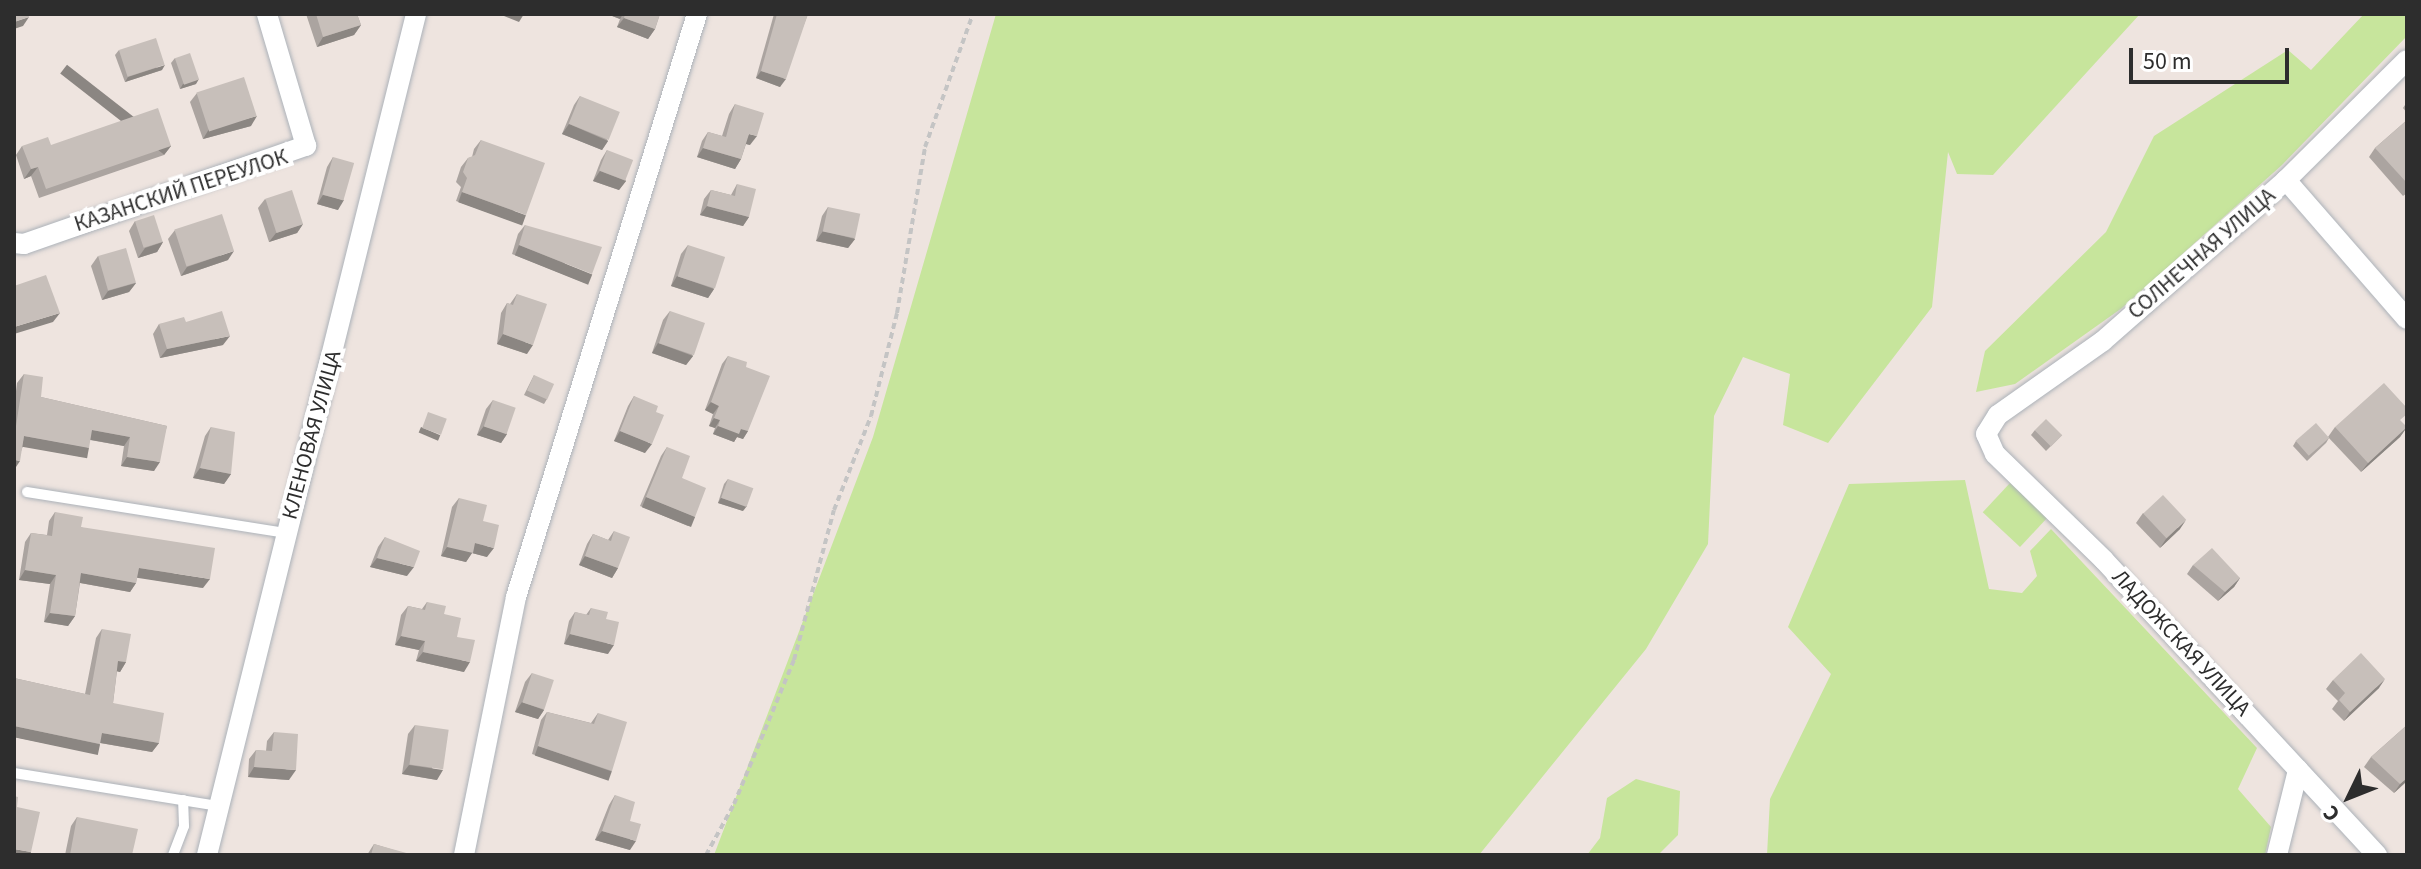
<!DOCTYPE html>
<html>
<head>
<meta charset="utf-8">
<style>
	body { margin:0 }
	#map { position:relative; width:2421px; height:869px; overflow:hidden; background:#eee4df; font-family:"Source Sans 3",sans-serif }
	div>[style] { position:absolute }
	.green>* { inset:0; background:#c7e59c; transform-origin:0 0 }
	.path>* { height:4px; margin-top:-2px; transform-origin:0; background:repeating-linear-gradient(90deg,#c4c4c4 0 6px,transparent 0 10px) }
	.roads { filter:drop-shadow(0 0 2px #acb2b9) drop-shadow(0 0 2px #acb2b9) }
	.service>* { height:10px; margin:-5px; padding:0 5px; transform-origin:5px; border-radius:5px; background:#fff }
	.minor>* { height:20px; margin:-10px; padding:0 10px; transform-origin:10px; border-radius:10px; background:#fff }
	.wall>* { inset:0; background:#aba4a0 }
	.shaded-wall>* { inset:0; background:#8b8682; transform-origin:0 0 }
	.building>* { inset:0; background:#c7bfba; transform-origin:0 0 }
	span { translate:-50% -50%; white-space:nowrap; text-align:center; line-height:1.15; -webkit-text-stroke:8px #fff; paint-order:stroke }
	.street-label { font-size:22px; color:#2d2d2d }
	.frame { position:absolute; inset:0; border:16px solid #2d2d2d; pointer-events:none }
	.north { position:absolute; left:2309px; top:757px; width:80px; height:80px; -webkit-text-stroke:6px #fff; paint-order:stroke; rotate:227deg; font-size:22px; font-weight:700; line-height:32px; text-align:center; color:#2d2d2d }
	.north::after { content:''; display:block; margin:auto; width:28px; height:36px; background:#2d2d2d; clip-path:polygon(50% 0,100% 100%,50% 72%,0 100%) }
	.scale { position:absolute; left:2129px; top:48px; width:160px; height:36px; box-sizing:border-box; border:4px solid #2d2d2d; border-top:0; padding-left:10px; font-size:24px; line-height:28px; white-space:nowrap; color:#2d2d2d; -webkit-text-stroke:6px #fff; paint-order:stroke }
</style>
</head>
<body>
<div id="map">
	<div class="green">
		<div style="clip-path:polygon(996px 14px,2140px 14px,1993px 175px,1957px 174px,1948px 152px,1932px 307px,1828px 443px,1783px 425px,1790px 374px,1743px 357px,1714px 416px,1708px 544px,1646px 649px,1479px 855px,714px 855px,873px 437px)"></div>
		<div style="clip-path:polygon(2364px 14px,2407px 14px,2407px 36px,2282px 165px,2122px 308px,2015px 384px,1976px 392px,1985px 351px,2106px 232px,2154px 136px,2288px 50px,2311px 70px)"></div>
		<div style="clip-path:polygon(1965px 480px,1989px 589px,2022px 593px,2037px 576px,2030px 551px,2051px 529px,2257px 748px,2238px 789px,2271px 827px,2265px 855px,1767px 855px,1770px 799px,1831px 674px,1788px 627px,1849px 484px)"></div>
		<div style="left:2010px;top:483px;width:51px;height:40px;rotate:43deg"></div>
		<div style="clip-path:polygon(1636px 779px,1680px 791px,1678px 835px,1658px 855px,1587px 855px,1600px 838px,1607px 798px)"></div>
	</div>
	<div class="path">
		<div style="left:706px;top:855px;width:58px;rotate:-61.2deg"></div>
		<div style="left:734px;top:804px;width:156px;rotate:-67.4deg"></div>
		<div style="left:794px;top:660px;width:155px;rotate:-75.1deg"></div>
		<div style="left:834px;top:510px;width:101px;rotate:-68.5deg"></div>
		<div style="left:871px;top:416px;width:106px;rotate:-75.8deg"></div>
		<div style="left:897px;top:313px;width:168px;rotate:-80.4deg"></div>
		<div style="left:925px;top:147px;width:141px;rotate:-70.2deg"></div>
	</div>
	<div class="roads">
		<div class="service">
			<div style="left:27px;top:492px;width:261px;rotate:9deg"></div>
			<div style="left:14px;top:773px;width:206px;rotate:9.2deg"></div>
			<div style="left:173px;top:855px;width:31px;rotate:-69deg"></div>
			<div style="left:184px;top:826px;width:26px;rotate:-92deg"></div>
		</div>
		<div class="minor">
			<div style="left:2286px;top:180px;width:184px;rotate:49deg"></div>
			<div style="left:14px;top:243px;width:10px;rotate:6deg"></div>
			<div style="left:24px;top:244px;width:299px;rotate:-19.2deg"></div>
			<div style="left:306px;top:146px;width:138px;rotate:-106.5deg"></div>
			<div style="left:207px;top:855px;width:867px;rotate:-76.04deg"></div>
			<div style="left:464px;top:855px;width:263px;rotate:-78.6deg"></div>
			<div style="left:516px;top:597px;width:610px;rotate:-72.75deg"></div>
			<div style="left:2277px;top:855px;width:88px;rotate:-76.1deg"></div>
			<div style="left:2377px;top:855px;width:402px;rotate:-132.8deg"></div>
			<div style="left:2104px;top:560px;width:152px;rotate:-135.8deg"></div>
			<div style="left:1995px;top:454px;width:22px;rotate:-114deg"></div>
			<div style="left:1986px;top:434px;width:22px;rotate:-58deg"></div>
			<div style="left:1998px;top:415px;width:128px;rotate:-35.2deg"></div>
			<div style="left:2103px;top:341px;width:244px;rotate:-41.3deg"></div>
			<div style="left:2286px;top:180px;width:170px;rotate:-44.8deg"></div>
		</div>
	</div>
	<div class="wall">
		<div style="clip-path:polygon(306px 14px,357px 14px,361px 25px,354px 35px,317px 47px)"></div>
		<div style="clip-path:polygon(607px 14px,660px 14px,655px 29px,648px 39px,617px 27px,620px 19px)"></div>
		<div style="clip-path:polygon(774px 14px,808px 14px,780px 87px,756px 78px)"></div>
		<div style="clip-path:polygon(119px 50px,162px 70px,125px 82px,115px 55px)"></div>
		<div style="clip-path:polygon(175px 58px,196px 84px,180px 89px,171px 63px)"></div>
		<div style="clip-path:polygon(197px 93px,251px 126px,203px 139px,190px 102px)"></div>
		<div style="clip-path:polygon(580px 96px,608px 141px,602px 150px,562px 134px,574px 105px)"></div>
		<div style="clip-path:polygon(2407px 102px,2407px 113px,2403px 108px)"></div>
		<div style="clip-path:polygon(735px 104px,750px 145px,746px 144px,741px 159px,735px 169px,697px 157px,702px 141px,708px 132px,722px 136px,729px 114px)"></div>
		<div style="clip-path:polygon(2407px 120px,2407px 193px,2403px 196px,2369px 157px,2375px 148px)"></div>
		<div style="clip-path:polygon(481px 140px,520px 224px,456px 201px,461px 187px,456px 182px,461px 167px,468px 158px,472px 157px,474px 149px)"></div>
		<div style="clip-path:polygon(51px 145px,171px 146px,164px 155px,39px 198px,31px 176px,24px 179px,16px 155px,22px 146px)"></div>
		<div style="clip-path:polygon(607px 150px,626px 181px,619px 190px,593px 181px,601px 160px)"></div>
		<div style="clip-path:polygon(333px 157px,338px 210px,317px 204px,327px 167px)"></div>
		<div style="clip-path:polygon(737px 184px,749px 217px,743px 226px,700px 215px,704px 199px,711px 190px,731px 195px)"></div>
		<div style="clip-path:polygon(265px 199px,303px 224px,297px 233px,269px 242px,258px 208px)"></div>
		<div style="clip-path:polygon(828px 207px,855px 239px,848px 248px,816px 241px,822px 216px)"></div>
		<div style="clip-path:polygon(135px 221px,163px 242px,157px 252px,138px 258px,129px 231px)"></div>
		<div style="clip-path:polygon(525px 225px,585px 283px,512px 254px,518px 234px)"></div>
		<div style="clip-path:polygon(175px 230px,228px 260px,181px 276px,168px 239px)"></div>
		<div style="clip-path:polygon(688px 245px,714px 289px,708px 298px,671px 286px,681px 254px)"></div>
		<div style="clip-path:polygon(98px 256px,136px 283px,129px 292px,102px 300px,91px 266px)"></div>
		<div style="clip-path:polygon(517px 294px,527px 354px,497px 344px,501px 313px,507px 303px,510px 304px)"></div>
		<div style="clip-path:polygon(670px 311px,693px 356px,686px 365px,652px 353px,663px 320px)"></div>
		<div style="clip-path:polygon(186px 322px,223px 345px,160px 358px,153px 334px,159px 324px)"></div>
		<div style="clip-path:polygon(728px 356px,746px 367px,748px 431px,743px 439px,737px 437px,734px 442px,713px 434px,715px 428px,709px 426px,713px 414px,705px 410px,722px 364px)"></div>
		<div style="clip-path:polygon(24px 374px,41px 397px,167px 426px,154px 471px,121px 466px,124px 446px,90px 440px,83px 457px,23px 446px,14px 470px,14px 407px,17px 383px)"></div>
		<div style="clip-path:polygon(534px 375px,547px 399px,544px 404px,524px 395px)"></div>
		<div style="clip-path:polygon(634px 396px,656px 412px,645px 453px,614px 441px,628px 406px)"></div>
		<div style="clip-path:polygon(493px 400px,507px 434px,501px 443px,477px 435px,486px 409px)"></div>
		<div style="clip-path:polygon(211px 427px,231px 474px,224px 484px,193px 478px,205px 436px)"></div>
		<div style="clip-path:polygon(2335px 427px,2407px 427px,2400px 437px,2361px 472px,2328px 437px)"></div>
		<div style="clip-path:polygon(2035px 430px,2062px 435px,2046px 451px,2031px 435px)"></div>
		<div style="clip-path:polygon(2329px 438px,2326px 443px,2307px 461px,2293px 446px,2296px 441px)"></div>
		<div style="clip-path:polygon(667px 447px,682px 478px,695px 517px,688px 526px,640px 506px,661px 456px)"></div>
		<div style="clip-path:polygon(728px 479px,743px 511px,718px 503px,724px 484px)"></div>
		<div style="clip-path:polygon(459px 498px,483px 521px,487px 557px,472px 553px,466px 562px,441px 556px,452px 507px)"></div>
		<div style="clip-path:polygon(55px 512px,81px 527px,203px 588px,137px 577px,136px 583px,130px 592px,80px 583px,75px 616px,68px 626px,44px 622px,50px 584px,19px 580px,25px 542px,31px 533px,47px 535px,49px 521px)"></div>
		<div style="clip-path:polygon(2143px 513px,2180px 529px,2160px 548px,2136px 523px)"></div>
		<div style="clip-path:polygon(614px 531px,618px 568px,612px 578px,579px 565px,587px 544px,593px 534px,608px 540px)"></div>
		<div style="clip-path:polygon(385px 537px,407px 576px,370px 567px,378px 547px)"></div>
		<div style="clip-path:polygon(2193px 565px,2240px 578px,2234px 587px,2218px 601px,2187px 574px)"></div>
		<div style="clip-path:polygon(427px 602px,444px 614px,457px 637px,464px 672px,416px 661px,419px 650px,395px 645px,401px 615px,408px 606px,422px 609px)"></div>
		<div style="clip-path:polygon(591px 608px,606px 619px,608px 654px,564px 644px,569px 621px,575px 612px,586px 615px)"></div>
		<div style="clip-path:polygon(102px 629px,126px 662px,120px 672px,117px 671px,113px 703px,159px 743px,152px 752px,100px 743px,93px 753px,14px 737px,14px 678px,85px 694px,96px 638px)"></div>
		<div style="clip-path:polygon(532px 673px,544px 710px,538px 719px,515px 712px,525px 682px)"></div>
		<div style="clip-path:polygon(2333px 680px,2379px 688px,2344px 721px,2332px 709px,2338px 701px,2326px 689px)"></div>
		<div style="clip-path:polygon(547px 712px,591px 723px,598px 713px,612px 771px,606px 779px,532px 754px,541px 720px)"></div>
		<div style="clip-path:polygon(415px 725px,437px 780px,402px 774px,408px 734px)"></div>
		<div style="clip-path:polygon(2407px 725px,2407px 781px,2394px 793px,2364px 767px,2371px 757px)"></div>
		<div style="clip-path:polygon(274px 732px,289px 780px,248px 777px,249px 759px,256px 750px,266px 751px,267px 741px)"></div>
		<div style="clip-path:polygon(615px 795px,630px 821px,630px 850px,595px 840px,609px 805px)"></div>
		<div style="clip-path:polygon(77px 817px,132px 855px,65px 855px,71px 826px)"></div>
		<div style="clip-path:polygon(374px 844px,410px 855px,367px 855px)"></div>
	</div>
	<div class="shaded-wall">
		<div style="clip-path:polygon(499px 14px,524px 14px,519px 22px)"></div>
		<div style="clip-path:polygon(607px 14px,623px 14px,620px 19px)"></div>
		<div style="clip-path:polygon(29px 17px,23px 26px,14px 29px,14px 22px)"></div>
		<div style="clip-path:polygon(624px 18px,655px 29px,648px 39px,617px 27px)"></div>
		<div style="clip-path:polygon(361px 25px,354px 35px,317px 47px,323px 37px)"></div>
		<div style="clip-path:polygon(165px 65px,162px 70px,125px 82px,128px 77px)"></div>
		<div style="clip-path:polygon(761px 71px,786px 79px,780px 87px,756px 78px)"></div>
		<div style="clip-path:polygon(199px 79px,196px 84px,180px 89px,183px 84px)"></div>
		<div style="clip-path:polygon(257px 116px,251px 126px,203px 139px,209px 129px)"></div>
		<div style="clip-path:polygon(569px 124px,608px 141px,602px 150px,562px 134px)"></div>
		<div style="clip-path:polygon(749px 134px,757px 136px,750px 145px,742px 143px)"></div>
		<div style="left:171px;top:146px;width:11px;height:132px;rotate:128deg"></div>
		<div style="clip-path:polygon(703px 148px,741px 159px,735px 169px,697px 157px)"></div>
		<div style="clip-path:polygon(38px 167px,31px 176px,24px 179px,31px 169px)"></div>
		<div style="clip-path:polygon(600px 171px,626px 181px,619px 190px,593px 181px)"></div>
		<div style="left:462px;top:192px;width:68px;height:11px;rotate:20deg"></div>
		<div style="clip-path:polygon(323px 195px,344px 200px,338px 210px,317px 204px)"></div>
		<div style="clip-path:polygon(707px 206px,749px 217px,743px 226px,700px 215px)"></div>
		<div style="clip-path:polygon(303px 224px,297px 233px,269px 242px,276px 233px)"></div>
		<div style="clip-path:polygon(823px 231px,855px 239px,848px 248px,816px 241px)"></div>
		<div style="clip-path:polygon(163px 242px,157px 252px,138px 258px,145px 248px)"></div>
		<div style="left:519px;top:245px;width:79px;height:11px;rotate:22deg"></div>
		<div style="clip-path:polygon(234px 251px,228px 260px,181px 276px,187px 267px)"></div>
		<div style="clip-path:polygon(677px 276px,714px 289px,708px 298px,671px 286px)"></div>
		<div style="clip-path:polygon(136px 283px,129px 292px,102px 300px,108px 291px)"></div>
		<div style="clip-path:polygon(60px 313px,53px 322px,14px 334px,14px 327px)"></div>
		<div style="clip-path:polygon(503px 334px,533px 345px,527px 354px,497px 344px)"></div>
		<div style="clip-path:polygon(230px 336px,223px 345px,160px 358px,167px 349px)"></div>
		<div style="clip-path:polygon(658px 343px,693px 356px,686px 365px,652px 353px)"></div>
		<div style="clip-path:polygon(711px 402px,719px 406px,713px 414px,705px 410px)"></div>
		<div style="clip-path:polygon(714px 418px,720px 420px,715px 428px,709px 426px)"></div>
		<div style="clip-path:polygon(484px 426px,507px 434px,501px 443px,477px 435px)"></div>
		<div style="clip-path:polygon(718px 426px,741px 429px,748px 431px,743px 439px,737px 437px,734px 442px,713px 434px)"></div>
		<div style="left:421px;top:427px;width:21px;height:6px;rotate:23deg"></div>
		<div style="clip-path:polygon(2407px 427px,2400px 437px,2361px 472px,2368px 463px)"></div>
		<div style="clip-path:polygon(92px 430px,130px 437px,124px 446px,86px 439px)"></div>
		<div style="clip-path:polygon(620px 431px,652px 444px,645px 453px,614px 441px)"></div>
		<div style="left:24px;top:436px;width:66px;height:11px;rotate:10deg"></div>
		<div style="clip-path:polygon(127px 457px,160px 462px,154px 471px,121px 466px)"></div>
		<div style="clip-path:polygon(14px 460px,20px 461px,14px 470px)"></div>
		<div style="clip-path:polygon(200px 468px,231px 474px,224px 484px,193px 478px)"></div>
		<div style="left:646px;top:497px;width:53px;height:11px;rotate:22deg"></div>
		<div style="clip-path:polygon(721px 498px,747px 506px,743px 511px,718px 503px)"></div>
		<div style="clip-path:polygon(2186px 520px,2180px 529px,2160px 548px,2166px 539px)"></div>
		<div style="clip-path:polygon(475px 543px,494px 548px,487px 557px,472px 553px,466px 562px,441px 556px,447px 547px)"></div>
		<div style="clip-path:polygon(585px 556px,618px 568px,612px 578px,579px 565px)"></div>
		<div style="clip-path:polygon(377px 558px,414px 567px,407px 576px,370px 567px)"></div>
		<div style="clip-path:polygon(139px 568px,210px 579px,203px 588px,132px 577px)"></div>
		<div style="clip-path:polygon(25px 570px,56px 575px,50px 584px,19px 580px)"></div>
		<div style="clip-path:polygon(81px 573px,136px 583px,130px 592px,75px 582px)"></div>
		<div style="clip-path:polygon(2240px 578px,2234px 587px,2218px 601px,2225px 592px)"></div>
		<div style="clip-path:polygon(50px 613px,75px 616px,68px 626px,44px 622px)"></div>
		<div style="clip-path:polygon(570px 634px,614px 645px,608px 654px,564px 644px)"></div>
		<div style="clip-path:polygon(401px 636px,425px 641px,419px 650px,395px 645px)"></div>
		<div style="clip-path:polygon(423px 652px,470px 662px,464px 672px,416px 661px)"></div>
		<div style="clip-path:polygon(118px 661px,126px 662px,120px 672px,111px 670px)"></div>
		<div style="clip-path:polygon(2385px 679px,2379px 688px,2344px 721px,2350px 712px)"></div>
		<div style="clip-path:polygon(522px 702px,544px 710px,538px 719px,515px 712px)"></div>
		<div style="left:14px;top:726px;width:88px;height:11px;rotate:12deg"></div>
		<div style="clip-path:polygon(102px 733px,159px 743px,152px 752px,95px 742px)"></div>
		<div style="left:538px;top:746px;width:78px;height:10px;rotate:19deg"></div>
		<div style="clip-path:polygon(409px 765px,443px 770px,437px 780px,402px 774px)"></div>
		<div style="clip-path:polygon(254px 767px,296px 770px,289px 780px,248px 777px)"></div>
		<div style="clip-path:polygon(2407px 778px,2407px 781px,2394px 793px,2400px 784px)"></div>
		<div style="clip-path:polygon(602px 831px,636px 841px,630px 850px,595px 840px)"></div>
		<div style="clip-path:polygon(14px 849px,31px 852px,30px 855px,14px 855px)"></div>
	</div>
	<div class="building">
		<div style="clip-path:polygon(14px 14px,28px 14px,29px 17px,14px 22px)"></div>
		<div style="clip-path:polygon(316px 14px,357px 14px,361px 25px,323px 37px)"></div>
		<div style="clip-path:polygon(625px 14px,660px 14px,655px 29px,624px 18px)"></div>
		<div style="clip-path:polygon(777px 14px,808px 14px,786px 79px,761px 71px)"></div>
		<div style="left:156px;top:38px;width:28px;height:39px;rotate:72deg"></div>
		<div style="left:190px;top:53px;width:28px;height:16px;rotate:71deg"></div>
		<div style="left:244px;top:77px;width:41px;height:50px;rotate:72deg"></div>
		<div style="left:580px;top:96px;width:43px;height:30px;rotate:22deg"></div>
		<div style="clip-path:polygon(735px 104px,764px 113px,757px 136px,749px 134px,741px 159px,703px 148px,708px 132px,726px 137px)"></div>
		<div style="clip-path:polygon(158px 108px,171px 146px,46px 189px,38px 167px,31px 169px,22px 146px,48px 137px,51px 145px)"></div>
		<div style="clip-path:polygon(2407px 120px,2407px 183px,2375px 148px)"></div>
		<div style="clip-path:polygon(481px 140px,545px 163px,526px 215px,462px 192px,467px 178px,463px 172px,468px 158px,475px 155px)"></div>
		<div style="left:607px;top:150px;width:28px;height:22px;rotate:21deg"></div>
		<div style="left:333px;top:157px;width:22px;height:39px;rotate:16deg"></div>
		<div style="clip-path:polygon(737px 184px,756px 189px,749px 217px,707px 206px,711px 190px,735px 196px)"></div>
		<div style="left:292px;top:190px;width:36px;height:28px;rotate:72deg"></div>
		<div style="left:828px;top:207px;width:33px;height:25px;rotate:12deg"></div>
		<div style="left:222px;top:214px;width:39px;height:50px;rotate:72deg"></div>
		<div style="left:154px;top:215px;width:28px;height:20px;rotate:72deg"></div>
		<div style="clip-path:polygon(525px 225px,602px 247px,592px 274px,519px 245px)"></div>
		<div style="left:688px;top:245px;width:39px;height:33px;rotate:18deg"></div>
		<div style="left:126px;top:248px;width:36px;height:29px;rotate:74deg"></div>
		<div style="clip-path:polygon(46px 275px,60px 313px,14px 327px,14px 286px)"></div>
		<div style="clip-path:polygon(517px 294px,547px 304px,533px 345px,503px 334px,507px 303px,513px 305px)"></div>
		<div style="clip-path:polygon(222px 311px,230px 336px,167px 349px,159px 324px,184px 317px,186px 322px)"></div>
		<div style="left:670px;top:311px;width:37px;height:34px;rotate:19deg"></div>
		<div style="clip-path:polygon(728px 356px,747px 362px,746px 367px,770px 376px,748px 431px,741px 429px,739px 434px,718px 426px,720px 420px,714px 418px,719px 406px,711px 402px)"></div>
		<div style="clip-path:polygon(24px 374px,43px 377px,41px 397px,167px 426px,160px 462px,127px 457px,130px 437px,92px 430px,89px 448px,24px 436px,20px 461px,14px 460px,14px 425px,16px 426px)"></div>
		<div style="left:534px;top:375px;width:22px;height:17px;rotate:24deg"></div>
		<div style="clip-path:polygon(2384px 383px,2407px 408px,2407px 414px,2400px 420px,2407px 427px,2368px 463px,2335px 427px)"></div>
		<div style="clip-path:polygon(634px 396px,658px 406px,656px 412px,664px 415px,652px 444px,620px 431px)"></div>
		<div style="left:493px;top:400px;width:24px;height:28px;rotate:19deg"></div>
		<div style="left:428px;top:412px;width:20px;height:17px;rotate:20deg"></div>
		<div style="left:2046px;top:419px;width:23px;height:16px;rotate:45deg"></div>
		<div style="left:2316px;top:423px;width:20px;height:27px;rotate:49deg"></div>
		<div style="clip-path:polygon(211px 427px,235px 432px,231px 474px,200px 468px)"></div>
		<div style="clip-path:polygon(667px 447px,690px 456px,682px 478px,706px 488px,695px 517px,646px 497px)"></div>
		<div style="left:728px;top:479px;width:27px;height:20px;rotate:20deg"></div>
		<div style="left:2163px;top:495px;width:34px;height:27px;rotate:47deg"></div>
		<div style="clip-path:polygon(459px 498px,487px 505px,483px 521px,499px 525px,494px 548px,475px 543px,473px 553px,447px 547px)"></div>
		<div style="clip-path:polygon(55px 512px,83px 517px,81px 527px,215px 548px,210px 579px,139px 568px,136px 583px,81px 573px,75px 616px,50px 613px,56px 575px,25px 570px,31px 533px,52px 536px)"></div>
		<div style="clip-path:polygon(614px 531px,630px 537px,618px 568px,585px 556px,593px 534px,611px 541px)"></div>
		<div style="clip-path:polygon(385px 537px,420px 551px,414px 567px,377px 558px)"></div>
		<div style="clip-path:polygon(2212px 548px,2240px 578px,2225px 592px,2193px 565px)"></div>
		<div style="clip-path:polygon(427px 602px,446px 606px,444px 614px,461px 618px,457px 637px,475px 640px,470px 662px,423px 652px,425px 641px,401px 636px,408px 606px,425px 610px)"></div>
		<div style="clip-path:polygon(591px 608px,608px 612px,606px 619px,619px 622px,614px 645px,570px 634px,575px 612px,589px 615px)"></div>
		<div style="clip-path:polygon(102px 629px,131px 634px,126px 662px,118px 661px,113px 703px,164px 713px,159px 743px,102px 733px,100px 744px,14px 726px,14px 678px,90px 695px)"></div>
		<div style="clip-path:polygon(2361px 653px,2385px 679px,2350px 712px,2339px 700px,2345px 693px,2333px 680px)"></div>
		<div style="left:532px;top:673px;width:23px;height:31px;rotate:18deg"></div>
		<div style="clip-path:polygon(547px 712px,594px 724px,598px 713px,627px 722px,612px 771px,538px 746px)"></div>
		<div style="left:415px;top:725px;width:34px;height:40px;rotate:8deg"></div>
		<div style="clip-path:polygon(2407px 725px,2407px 778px,2400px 784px,2371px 757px)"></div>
		<div style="clip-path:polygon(274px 732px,298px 734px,296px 770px,254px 767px,256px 750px,272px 751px)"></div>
		<div style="clip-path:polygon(615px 795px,635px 802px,630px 821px,641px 824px,636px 841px,602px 831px)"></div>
		<div style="clip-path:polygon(14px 796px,18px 797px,17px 807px,40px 812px,31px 852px,14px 849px)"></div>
		<div style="clip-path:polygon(77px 817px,138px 829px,132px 855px,70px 855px)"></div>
		<div style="clip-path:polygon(374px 844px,410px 854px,410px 855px,371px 855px)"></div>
	</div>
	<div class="street-label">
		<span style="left:181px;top:191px;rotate:-18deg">КАЗАНСКИЙ ПЕРЕУЛОК</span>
		<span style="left:2202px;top:254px;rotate:-41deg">СОЛНЕЧНАЯ УЛИЦА</span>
		<span style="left:312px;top:435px;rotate:-75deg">КЛЕНОВАЯ УЛИЦА</span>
		<span style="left:2181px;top:643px;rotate:47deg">ЛАДОЖСКАЯ УЛИЦА</span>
	</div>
	<div class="frame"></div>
	<div class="north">С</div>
	<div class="scale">50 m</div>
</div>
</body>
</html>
